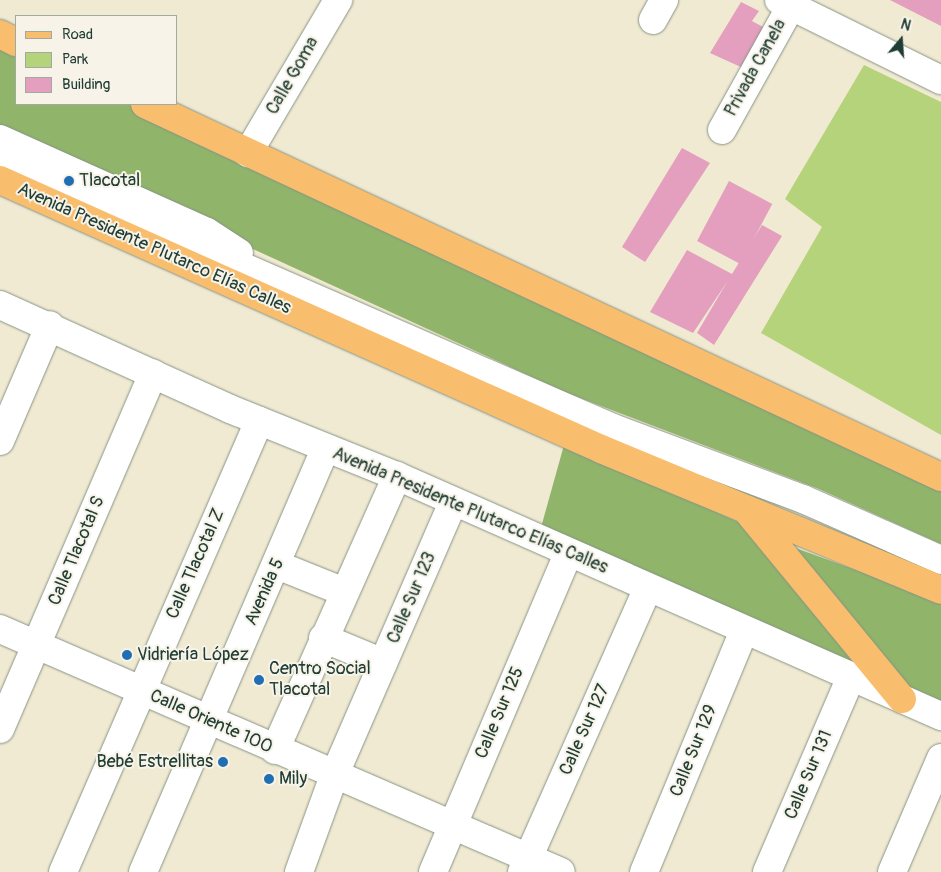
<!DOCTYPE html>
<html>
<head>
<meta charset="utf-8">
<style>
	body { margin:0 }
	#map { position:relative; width:941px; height:872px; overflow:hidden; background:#f0ead3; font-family:Pangolin,sans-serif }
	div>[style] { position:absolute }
	.green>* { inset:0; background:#b5d37a }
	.forest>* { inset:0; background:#90b56a }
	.building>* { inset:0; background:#e39fbd; transform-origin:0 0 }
	.roads { filter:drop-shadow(0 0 1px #889484) drop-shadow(0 0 1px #889484) }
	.minor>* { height:28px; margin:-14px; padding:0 14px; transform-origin:14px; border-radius:14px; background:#fff }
	.major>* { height:28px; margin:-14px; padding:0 14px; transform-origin:14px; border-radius:14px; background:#f9be6d }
	.dots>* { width:14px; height:14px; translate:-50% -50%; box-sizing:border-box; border:2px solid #f7f3e8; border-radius:50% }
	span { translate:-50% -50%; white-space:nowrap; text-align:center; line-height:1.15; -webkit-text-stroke:4px #f7f3e8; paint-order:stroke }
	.street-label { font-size:18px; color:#1f3d34 }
	.poi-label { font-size:18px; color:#1f3d34 }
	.left { translate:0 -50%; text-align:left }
	.right { translate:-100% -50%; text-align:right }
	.legend { position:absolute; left:15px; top:15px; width:162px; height:90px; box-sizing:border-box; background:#f7f3e8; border:1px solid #a1aaa0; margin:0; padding:6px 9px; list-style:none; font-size:15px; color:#1f3d34 }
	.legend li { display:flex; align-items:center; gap:10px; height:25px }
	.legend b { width:25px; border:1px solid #a1aaa0 }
	.north { position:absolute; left:876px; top:15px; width:50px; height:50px; -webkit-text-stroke:4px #f7f3e8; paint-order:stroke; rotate:18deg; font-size:14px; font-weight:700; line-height:20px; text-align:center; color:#1f3d34 }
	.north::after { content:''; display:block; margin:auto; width:18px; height:22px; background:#1f3d34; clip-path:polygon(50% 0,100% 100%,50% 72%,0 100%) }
</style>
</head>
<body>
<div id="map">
	<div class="green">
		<div style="clip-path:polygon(864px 65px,941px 102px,941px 435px,761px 333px,822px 227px,785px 199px)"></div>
	</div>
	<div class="forest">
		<div style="clip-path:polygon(0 44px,16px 51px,16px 104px,128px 104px,941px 485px,941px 544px,819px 489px,567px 393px,0 133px)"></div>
		<div style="clip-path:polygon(564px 445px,750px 527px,877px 681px,540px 531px)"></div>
		<div style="clip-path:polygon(779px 542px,941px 601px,941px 708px,911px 695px)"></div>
	</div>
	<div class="building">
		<div style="clip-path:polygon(890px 0,941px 0,941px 26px)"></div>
		<div style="clip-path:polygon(741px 2px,759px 11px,752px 21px,767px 29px,743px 68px,710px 53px)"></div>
		<div style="clip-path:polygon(682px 148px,710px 163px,645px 262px,622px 247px)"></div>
		<div style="left:729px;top:181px;width:49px;height:68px;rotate:28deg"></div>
		<div style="clip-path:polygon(762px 225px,782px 236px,714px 345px,697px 333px,727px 282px,693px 333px,650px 312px,687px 250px,732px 274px)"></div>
	</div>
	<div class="roads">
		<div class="minor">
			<div style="left:779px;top:0;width:181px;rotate:26.3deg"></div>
			<div style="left:653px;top:20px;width:23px;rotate:-61deg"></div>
			<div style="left:722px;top:130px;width:142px;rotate:-60.9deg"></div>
			<div style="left:0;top:139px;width:227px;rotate:24.2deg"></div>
			<div style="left:207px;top:232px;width:38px;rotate:33deg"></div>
			<div style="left:248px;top:153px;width:178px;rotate:-59.5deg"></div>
			<div style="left:0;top:161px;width:669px;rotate:23.54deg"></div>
			<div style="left:613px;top:428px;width:203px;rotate:20.5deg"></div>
			<div style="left:803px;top:499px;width:151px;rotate:23.8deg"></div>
			<div style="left:0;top:305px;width:252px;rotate:24.3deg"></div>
			<div style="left:230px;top:409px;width:180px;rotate:21.9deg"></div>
			<div style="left:397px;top:476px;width:595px;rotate:23.81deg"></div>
			<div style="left:0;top:441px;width:126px;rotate:-66.7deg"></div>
			<div style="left:277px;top:565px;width:72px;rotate:21.9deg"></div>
			<div style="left:0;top:629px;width:611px;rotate:23.42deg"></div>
			<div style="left:323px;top:638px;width:65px;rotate:22.6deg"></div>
			<div style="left:0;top:729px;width:387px;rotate:-66.7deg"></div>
			<div style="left:275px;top:750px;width:300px;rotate:-66deg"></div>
			<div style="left:63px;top:872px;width:492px;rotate:-66.5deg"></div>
			<div style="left:143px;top:872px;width:460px;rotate:-66.7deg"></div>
			<div style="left:299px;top:872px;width:102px;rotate:-70deg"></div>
			<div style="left:334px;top:776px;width:299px;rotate:-66.5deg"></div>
			<div style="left:433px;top:872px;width:345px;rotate:-67deg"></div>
			<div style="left:522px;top:872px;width:311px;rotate:-66.1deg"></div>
			<div style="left:644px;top:872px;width:262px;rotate:-67.5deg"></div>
			<div style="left:767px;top:872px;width:210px;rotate:-66.7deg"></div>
			<div style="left:892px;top:872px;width:124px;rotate:-66.7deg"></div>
		</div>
		<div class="major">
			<div style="left:0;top:34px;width:18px;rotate:27deg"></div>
			<div style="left:145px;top:104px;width:879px;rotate:25.11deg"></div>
			<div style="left:0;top:180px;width:658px;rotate:24.11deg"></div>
			<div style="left:601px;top:449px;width:368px;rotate:22.5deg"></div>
			<div style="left:749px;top:513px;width:241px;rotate:50.6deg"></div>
		</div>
	</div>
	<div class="dots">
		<div style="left:69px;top:181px;background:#1f6fb2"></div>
		<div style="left:127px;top:655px;background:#1f6fb2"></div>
		<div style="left:259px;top:680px;background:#1f6fb2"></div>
		<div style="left:223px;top:762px;background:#1f6fb2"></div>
		<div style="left:269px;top:779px;background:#1f6fb2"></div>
	</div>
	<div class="street-label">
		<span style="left:756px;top:68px;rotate:-61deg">Privada Canela</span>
		<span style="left:293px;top:76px;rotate:-60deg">Calle Goma</span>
		<span style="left:154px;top:249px;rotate:24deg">Avenida Presidente Plutarco Elías Calles</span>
		<span style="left:470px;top:511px;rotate:23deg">Avenida Presidente Plutarco Elías Calles</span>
		<span style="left:77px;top:551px;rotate:-67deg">Calle Tlacotal S</span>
		<span style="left:196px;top:564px;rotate:-66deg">Calle Tlacotal Z</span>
		<span style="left:265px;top:592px;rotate:-66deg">Avenida 5</span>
		<span style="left:412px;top:598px;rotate:-67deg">Calle Sur 123</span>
		<span style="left:500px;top:713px;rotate:-67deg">Calle Sur 125</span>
		<span style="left:211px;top:722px;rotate:24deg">Calle Oriente 100</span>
		<span style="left:585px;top:730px;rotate:-66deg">Calle Sur 127</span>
		<span style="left:694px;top:751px;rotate:-68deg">Calle Sur 129</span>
		<span style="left:809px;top:775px;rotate:-67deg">Calle Sur 131</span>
	</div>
	<div class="poi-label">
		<span class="left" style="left:79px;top:181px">Tlacotal</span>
		<span class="left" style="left:137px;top:655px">Vidriería López</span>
		<span class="left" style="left:269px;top:680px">Centro Social<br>Tlacotal</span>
		<span class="right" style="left:213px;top:762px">Bebé Estrellitas</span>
		<span class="left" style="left:279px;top:779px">Mily</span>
	</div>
	<ul class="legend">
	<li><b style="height:6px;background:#f9be6d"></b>Road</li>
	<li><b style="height:14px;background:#b5d37a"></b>Park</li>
	<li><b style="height:14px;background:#e39fbd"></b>Building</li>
	</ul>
	<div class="north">N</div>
</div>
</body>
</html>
